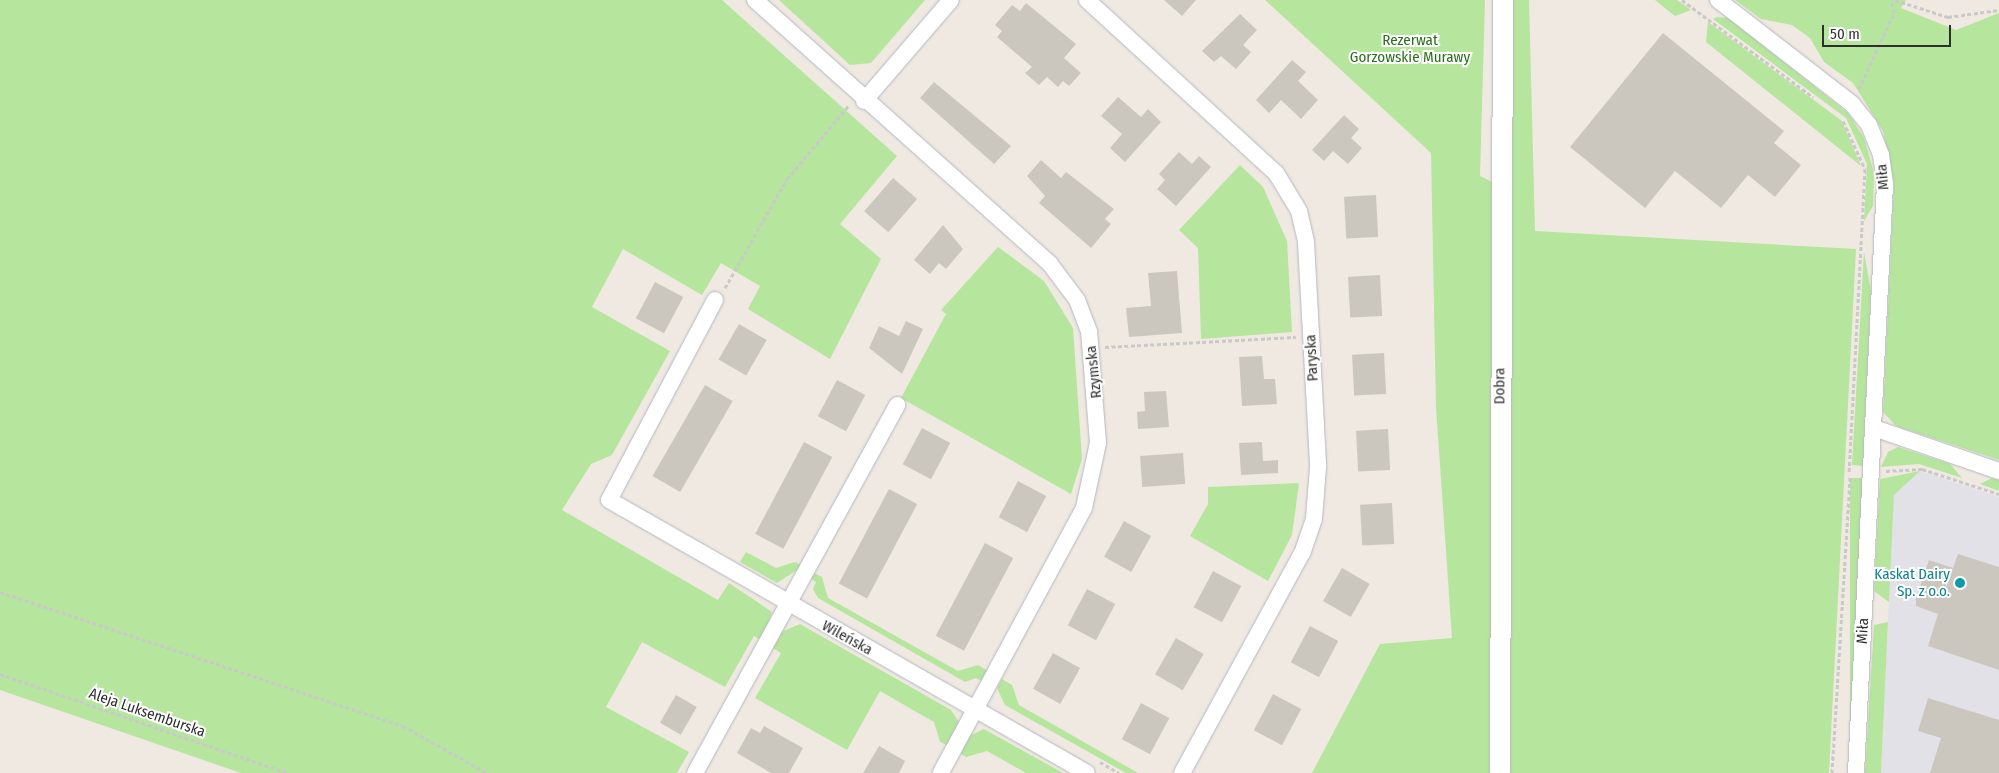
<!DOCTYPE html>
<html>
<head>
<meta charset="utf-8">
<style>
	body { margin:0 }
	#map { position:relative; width:1999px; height:773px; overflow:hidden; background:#efe9e1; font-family:"Fira Sans Condensed",sans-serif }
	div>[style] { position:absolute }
	.industrial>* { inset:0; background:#e3e1e8 }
	.green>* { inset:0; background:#b6e59e; transform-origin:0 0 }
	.building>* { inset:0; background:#cbc7bf; transform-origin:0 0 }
	.path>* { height:3px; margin-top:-1.5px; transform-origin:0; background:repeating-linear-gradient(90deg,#c9c9c9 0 4px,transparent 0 6.5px) }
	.roads { filter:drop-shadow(0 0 1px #b4b7c1) drop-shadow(0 0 1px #b4b7c1) }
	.minor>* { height:16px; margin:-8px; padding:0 8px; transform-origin:8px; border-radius:8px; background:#fff }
	.tertiary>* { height:20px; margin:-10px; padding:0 10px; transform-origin:10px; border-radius:10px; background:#fff }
	.dots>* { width:14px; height:14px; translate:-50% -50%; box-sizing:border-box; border:2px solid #fff; border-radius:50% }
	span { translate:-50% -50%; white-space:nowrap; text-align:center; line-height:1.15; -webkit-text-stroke:4px #fff; paint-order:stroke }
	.park-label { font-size:15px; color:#2c6e1b }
	.street-label { font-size:15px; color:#2e2e2e }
	.culture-label { font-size:15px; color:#0d838f }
	.right { translate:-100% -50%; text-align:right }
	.scale { position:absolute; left:1822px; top:25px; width:129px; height:22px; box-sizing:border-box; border:2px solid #2e2e2e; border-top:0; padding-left:6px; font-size:15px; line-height:18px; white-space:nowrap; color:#2e2e2e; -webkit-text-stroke:4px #fff; paint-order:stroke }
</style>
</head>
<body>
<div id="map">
	<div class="industrial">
		<div style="clip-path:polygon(1920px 471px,1999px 497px,1999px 773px,1881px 773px,1894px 495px)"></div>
	</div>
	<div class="green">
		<div style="clip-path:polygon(0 0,722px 0,897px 156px,840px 224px,881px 259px,830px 359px,748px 309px,760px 286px,721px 263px,702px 295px,623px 249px,592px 307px,670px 351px,612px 455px,591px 464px,562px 510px,718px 600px,729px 583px,772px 612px,762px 641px,754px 636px,725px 687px,642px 642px,606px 707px,689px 752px,677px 773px,241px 773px,0 690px)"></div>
		<div style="clip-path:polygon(779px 0,925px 0,871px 63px,850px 65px)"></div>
		<div style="clip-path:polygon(1265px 0,1485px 0,1480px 176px,1507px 189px,1513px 0,1529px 0,1535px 231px,1856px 249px,1829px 773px,1312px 773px,1380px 644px,1452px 638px,1436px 407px,1431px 153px)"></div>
		<div style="clip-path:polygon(1655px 0,1677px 0,1691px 10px,1675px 16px)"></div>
		<div style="clip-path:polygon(1735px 0,1906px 0,1901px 8px,1956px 30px,1999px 13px,1999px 460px,1896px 426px,1883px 412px,1894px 185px,1883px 131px,1853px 83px,1824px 62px,1810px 38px,1792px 25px,1761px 19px)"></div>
		<div style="clip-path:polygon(1717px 17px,1729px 18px,1849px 114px,1864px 138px,1874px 173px,1873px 206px,1864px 221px,1867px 164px,1846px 118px,1713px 19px)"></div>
		<div style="clip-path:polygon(1708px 22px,1842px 121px,1861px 166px,1706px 42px)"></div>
		<div style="clip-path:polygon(1240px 165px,1263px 187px,1287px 241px,1292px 332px,1201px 339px,1198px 248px,1179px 230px)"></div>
		<div style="clip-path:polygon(998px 247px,1044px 281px,1073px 328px,1082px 459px,1071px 494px,901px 398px,946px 314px,941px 310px)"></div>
		<div style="clip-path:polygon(1864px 252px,1871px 291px,1863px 466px,1852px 465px)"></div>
		<div style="clip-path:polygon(1898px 447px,1950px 464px,1962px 478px,1919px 464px,1881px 467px,1888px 452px)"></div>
		<div style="clip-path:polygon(1920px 471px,1894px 495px,1889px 602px,1874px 591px,1880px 479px)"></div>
		<div style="left:1850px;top:478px;width:12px;height:295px"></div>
		<div style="clip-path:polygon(1992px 478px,1999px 480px,1999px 491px,1980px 484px)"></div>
		<div style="clip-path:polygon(1299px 483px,1292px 535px,1268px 581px,1190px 536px,1208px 504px,1208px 487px)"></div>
		<div style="clip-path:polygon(746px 552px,776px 568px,795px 562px,803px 566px,777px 583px,740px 562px)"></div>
		<div style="clip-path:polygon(814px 573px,822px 577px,828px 598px,958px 671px,978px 665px,988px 671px,982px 681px,976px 678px,965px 682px,818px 598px,813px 589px,816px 582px,811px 579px)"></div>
		<div style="clip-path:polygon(1888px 622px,1881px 773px,1865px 773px,1874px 625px)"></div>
		<div style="clip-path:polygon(800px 624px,951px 710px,959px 722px,948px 746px,940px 742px,934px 722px,880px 691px,847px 750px,755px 698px,781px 653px,773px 648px,781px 632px)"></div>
		<div style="clip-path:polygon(1002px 679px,1012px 685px,1019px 705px,1138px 773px,1126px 773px,1005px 705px,997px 688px)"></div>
		<div style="clip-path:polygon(984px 729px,1063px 773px,1026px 773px,987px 751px,966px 757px,959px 753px,969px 736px)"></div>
	</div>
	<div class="building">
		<div style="clip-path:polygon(1164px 0,1196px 0,1182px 16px)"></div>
		<div style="clip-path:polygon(1026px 3px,1076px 44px,1064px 58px,1081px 73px,1069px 86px,1063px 81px,1058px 87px,1047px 77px,1039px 85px,1025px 73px,1032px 67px,997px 37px,1002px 31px,995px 25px,1012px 5px,1020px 11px)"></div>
		<div style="clip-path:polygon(1240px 14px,1257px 30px,1243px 45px,1251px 52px,1236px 69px,1221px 56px,1214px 62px,1202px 51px)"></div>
		<div style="clip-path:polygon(1663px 33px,1784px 131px,1774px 143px,1801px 165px,1775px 197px,1748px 175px,1721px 208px,1675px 171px,1645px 208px,1570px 147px)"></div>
		<div style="clip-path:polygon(1292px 60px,1306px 72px,1298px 81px,1318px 100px,1301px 119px,1281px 100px,1269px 113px,1256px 100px)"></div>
		<div style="clip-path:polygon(934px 82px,1011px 146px,994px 164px,920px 98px)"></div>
		<div style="clip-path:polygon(1118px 97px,1141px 117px,1148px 109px,1161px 122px,1125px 162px,1110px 148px,1122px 134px,1101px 116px)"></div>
		<div style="clip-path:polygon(1344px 115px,1359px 129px,1351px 138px,1362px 148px,1348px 164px,1333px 151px,1324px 161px,1312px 150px)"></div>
		<div style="clip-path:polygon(1179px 152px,1192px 164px,1199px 156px,1211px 167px,1176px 206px,1157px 189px,1165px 180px,1159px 174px)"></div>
		<div style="clip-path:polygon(1041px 160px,1061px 178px,1066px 172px,1114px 209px,1105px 219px,1111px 224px,1091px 248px,1039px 203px,1045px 196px,1027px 176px)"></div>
		<div style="left:893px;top:178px;width:32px;height:44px;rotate:41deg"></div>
		<div style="left:1376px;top:195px;width:42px;height:32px;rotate:87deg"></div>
		<div style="clip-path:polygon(943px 225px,963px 249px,946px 269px,939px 263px,930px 274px,914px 260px)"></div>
		<div style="clip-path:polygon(1177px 271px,1182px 333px,1129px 337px,1126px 308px,1151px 306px,1148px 273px)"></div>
		<div style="left:1380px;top:275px;width:41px;height:32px;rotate:87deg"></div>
		<div style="left:655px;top:282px;width:32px;height:41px;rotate:28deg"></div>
		<div style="clip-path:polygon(906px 321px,923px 329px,902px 374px,869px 348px,879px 326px,899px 336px)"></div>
		<div style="left:739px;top:324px;width:32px;height:41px;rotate:30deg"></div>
		<div style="left:1384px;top:353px;width:41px;height:32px;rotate:87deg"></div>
		<div style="clip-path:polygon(1262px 356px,1264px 379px,1275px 379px,1277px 404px,1242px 406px,1239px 357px)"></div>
		<div style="left:837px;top:380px;width:32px;height:41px;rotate:28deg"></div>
		<div style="left:705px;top:385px;width:32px;height:105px;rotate:30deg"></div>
		<div style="clip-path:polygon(1166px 391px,1169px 427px,1138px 429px,1137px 412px,1145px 411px,1144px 392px)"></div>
		<div style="left:922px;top:428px;width:32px;height:41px;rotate:28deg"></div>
		<div style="left:1388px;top:429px;width:41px;height:32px;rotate:87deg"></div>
		<div style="left:804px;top:442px;width:32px;height:104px;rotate:28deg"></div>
		<div style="clip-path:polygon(1262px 442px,1263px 461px,1278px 460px,1278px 473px,1241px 475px,1239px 443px)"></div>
		<div style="left:1183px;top:453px;width:31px;height:43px;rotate:86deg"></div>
		<div style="left:1018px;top:481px;width:32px;height:41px;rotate:28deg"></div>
		<div style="left:889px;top:489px;width:32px;height:107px;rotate:28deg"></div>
		<div style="left:1392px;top:503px;width:41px;height:32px;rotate:87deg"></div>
		<div style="left:1124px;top:521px;width:31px;height:41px;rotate:29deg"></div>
		<div style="left:985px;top:543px;width:32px;height:105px;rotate:28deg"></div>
		<div style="clip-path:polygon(1958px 554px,1999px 567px,1999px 670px,1928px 646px,1938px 614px,1916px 606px,1916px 598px,1929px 560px,1953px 568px)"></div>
		<div style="left:1342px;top:568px;width:32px;height:38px;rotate:30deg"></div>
		<div style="left:1213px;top:571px;width:32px;height:41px;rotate:28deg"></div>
		<div style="left:1087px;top:589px;width:32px;height:41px;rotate:28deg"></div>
		<div style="left:1310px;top:626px;width:32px;height:41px;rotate:28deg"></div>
		<div style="left:1176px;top:638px;width:32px;height:42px;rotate:30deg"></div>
		<div style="left:1053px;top:653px;width:31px;height:41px;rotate:29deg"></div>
		<div style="left:1273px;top:694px;width:32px;height:41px;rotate:28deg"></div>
		<div style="left:676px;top:695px;width:24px;height:32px;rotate:30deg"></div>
		<div style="clip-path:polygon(1928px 698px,1999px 720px,1999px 773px,1930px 773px,1941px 738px,1918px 731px)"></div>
		<div style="left:1141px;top:703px;width:32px;height:41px;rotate:28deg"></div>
		<div style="clip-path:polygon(764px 726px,803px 748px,789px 773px,771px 773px,737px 753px,751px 728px,760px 733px)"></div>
		<div style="clip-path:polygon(879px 746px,905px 761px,899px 773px,863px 773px)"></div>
	</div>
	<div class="path">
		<div style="left:1682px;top:0;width:163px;rotate:36.5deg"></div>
		<div style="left:1895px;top:0;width:56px;rotate:17.8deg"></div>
		<div style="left:1948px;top:17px;width:51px;rotate:-7.8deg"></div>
		<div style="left:1859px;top:89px;width:84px;rotate:-65.3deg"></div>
		<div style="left:1894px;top:13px;width:13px;rotate:-103deg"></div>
		<div style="left:1843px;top:121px;width:53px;rotate:65.4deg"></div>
		<div style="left:1865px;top:169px;width:306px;rotate:93deg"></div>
		<div style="left:725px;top:288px;width:125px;rotate:-60.4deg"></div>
		<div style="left:787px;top:179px;width:97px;rotate:-50deg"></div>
		<div style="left:1105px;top:347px;width:191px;rotate:-3deg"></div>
		<div style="left:1886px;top:471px;width:36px;rotate:-3deg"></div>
		<div style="left:1922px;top:469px;width:81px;rotate:18deg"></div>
		<div style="left:0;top:592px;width:425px;rotate:18.4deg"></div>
		<div style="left:403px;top:726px;width:96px;rotate:29.2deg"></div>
		<div style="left:0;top:674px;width:304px;rotate:19deg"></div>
		<div style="left:1100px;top:762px;width:22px;rotate:30deg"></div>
		<div style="left:1832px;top:773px;width:299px;rotate:-86.5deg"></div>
	</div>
	<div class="roads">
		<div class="minor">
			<div style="left:755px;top:0;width:396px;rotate:41.8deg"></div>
			<div style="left:1050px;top:264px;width:45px;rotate:53.1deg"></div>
			<div style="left:1077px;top:300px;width:33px;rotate:69deg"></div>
			<div style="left:1089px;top:331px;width:112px;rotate:85.4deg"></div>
			<div style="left:1098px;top:443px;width:66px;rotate:102.2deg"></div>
			<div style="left:1084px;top:508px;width:301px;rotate:118.4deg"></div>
			<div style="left:1087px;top:0;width:256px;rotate:42.5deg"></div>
			<div style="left:1276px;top:173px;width:44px;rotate:58.8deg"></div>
			<div style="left:1299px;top:211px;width:32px;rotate:77deg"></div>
			<div style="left:1306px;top:242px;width:225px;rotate:86.9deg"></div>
			<div style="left:1318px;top:467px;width:52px;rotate:94.4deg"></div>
			<div style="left:1314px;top:519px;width:36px;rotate:109deg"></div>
			<div style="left:1302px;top:553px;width:251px;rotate:118.6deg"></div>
			<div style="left:1718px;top:0;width:170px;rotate:37.8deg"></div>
			<div style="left:1852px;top:104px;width:27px;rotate:51deg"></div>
			<div style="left:1869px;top:125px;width:32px;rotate:68deg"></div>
			<div style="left:1881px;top:155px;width:29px;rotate:82deg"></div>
			<div style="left:1885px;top:184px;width:590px;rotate:92.82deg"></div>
			<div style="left:864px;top:101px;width:133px;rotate:-49.3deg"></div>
			<div style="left:715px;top:300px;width:226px;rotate:117.9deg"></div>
			<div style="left:609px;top:500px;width:550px;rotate:29.73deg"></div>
			<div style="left:1874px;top:428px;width:132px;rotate:19deg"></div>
			<div style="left:695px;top:773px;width:420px;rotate:-61.2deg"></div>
		</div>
		<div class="tertiary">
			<div style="left:1500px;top:773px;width:773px;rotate:-89.78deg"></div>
		</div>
	</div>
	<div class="dots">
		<div style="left:1960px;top:583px;background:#0f9aa8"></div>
	</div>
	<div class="park-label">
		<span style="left:1410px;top:49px">Rezerwat<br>Gorzowskie Murawy</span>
	</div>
	<div class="street-label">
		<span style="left:1883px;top:177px;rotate:-95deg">Miła</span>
		<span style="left:1312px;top:358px;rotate:-93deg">Paryska</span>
		<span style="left:1094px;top:372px;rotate:-96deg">Rzymska</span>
		<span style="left:1500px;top:386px;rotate:-90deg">Dobra</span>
		<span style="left:1863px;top:631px;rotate:-87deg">Miła</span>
		<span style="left:847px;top:638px;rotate:29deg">Wileńska</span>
		<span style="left:147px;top:713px;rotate:19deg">Aleja Luksemburska</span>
	</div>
	<div class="culture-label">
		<span class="right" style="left:1950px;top:583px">Kaskat Dairy<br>Sp. z o.o.</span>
	</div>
	<div class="scale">50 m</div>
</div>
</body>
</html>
